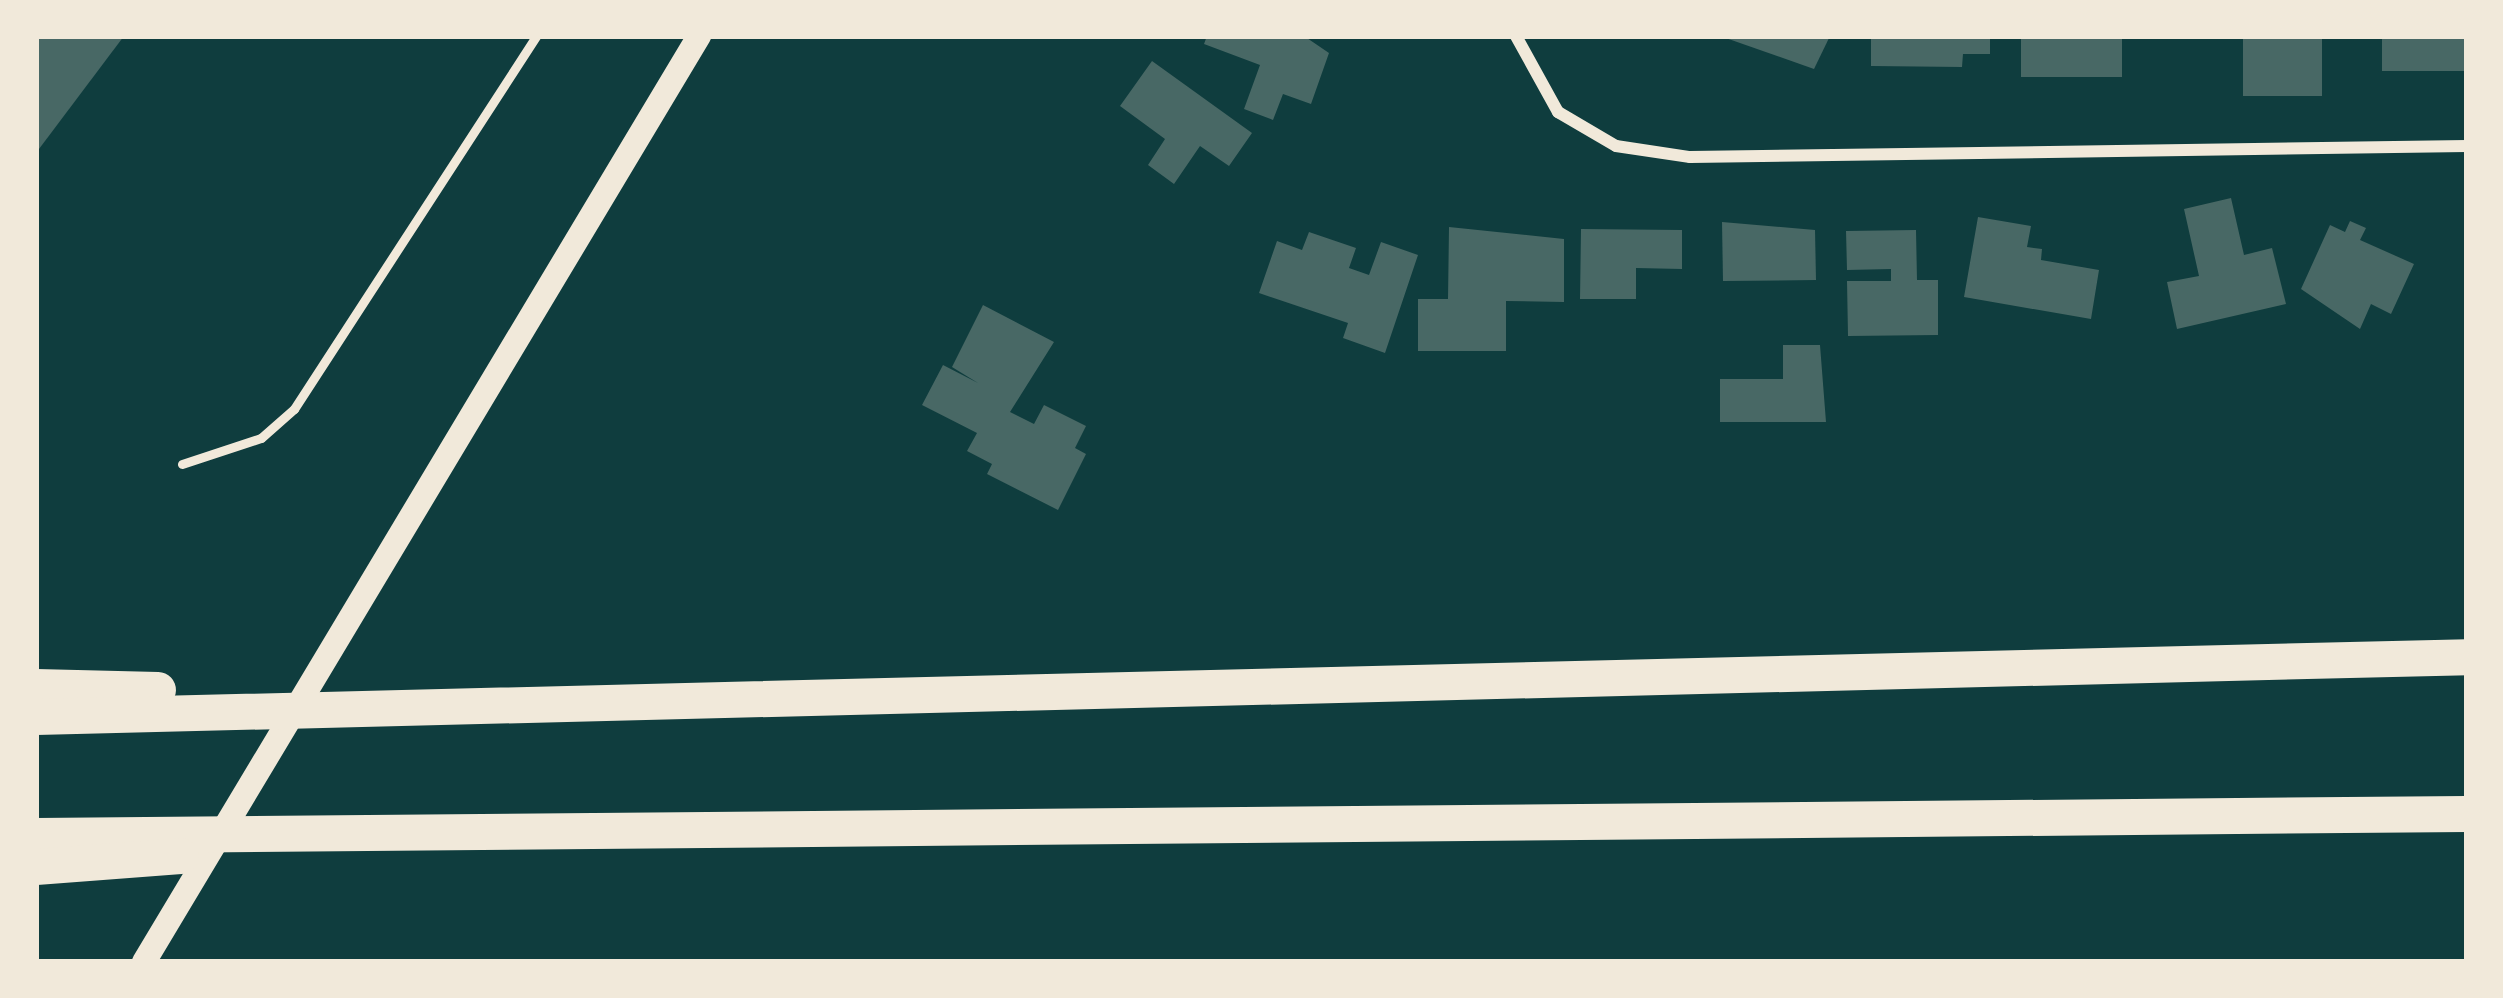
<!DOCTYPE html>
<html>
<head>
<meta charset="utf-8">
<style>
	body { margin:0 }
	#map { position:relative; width:2503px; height:998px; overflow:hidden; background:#0f3d3e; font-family:"Fira Sans",sans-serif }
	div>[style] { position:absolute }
	.building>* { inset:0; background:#486865; transform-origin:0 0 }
	.service>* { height:9px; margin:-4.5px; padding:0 4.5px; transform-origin:4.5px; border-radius:4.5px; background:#f1e9da }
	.minor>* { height:12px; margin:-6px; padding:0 6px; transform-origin:6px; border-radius:6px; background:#f1e9da }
	.secondary>* { height:24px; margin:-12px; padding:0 12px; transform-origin:12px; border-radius:12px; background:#f1e9da }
	.motorway>* { height:36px; margin:-18px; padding:0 18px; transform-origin:18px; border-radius:18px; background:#f1e9da }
	span { translate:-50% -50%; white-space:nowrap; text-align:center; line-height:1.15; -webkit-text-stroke:12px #f1e9da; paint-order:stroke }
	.frame { position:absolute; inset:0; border:39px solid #f1e9da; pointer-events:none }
</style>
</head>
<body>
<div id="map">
	<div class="building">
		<div style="clip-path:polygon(36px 36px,124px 36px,36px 153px)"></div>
		<div style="clip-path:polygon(1207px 36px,1304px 36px,1329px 53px,1311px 104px,1283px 94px,1273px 120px,1244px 109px,1260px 65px,1204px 44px)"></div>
		<div style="clip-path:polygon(1720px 36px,1830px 36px,1814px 69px)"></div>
		<div style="clip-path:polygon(1871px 36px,1990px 36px,1990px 54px,1963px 54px,1962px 67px,1871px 66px)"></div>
		<div style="left:2021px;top:36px;width:101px;height:41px"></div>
		<div style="left:2243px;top:36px;width:79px;height:60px"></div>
		<div style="left:2382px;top:36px;width:85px;height:35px"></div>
		<div style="clip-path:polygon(1152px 61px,1252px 133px,1229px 166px,1200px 146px,1174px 184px,1148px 165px,1165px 139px,1120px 106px)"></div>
		<div style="clip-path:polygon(2231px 198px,2244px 255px,2272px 248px,2286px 304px,2177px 329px,2167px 282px,2199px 276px,2184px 209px)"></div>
		<div style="clip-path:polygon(1978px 217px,2031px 226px,2027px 247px,2042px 249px,2041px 260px,2099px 270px,2091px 319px,1964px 297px)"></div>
		<div style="clip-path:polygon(2350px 221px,2366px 228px,2360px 240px,2414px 264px,2391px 314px,2371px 304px,2360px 329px,2301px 289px,2330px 225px,2345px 232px)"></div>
		<div style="clip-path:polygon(1722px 222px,1815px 230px,1816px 280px,1723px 281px)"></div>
		<div style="clip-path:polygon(1449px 227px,1564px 239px,1564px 302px,1506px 301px,1506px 351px,1418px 351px,1418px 299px,1448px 299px)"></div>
		<div style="clip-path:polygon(1581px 229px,1682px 230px,1682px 269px,1636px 268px,1636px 299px,1580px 299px)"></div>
		<div style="clip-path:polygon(1916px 230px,1917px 280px,1938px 280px,1938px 335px,1848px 336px,1847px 281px,1891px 281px,1891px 269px,1847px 270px,1846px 231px)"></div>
		<div style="clip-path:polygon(1309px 232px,1356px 248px,1349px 268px,1369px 275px,1381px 242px,1418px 255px,1385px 353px,1343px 338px,1348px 323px,1259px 293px,1277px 241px,1302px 250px)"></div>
		<div style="clip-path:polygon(983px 305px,1054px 342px,1010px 412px,1034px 424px,1044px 405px,1086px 426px,1075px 448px,1086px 454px,1058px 510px,987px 474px,992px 464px,967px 451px,977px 433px,922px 405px,943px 365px,978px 383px,952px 367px)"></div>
		<div style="clip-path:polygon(1783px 345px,1820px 345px,1826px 422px,1720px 422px,1720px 379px,1783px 379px)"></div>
	</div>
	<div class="service">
		<div style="left:182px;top:464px;width:83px;rotate:-18.2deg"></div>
		<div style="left:261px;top:438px;width:44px;rotate:-41.3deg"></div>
		<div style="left:294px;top:409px;width:445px;rotate:-57deg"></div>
	</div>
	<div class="minor">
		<div style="left:1516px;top:36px;width:87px;rotate:61.1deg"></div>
		<div style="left:1558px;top:112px;width:67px;rotate:30.4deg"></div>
		<div style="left:1616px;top:146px;width:75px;rotate:8.5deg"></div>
		<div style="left:1690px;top:157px;width:777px;rotate:-0.81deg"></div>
	</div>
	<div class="secondary">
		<div style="left:144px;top:962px;width:1080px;rotate:-59.06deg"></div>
	</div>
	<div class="motorway">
		<div style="left:36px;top:687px;width:122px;rotate:1.4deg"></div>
		<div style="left:36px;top:717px;width:2432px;rotate:-1.41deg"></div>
		<div style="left:36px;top:836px;width:2431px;rotate:-0.52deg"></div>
		<div style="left:36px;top:867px;width:145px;rotate:-4.3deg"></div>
	</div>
	<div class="frame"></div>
</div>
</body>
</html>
